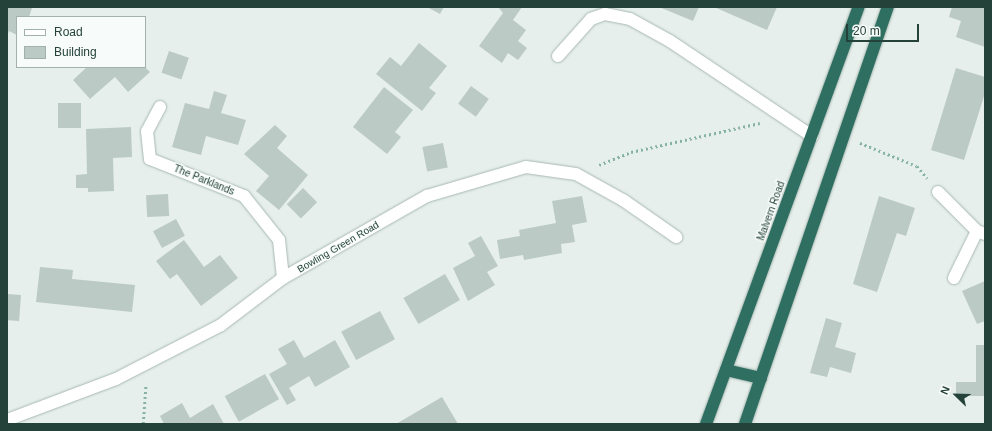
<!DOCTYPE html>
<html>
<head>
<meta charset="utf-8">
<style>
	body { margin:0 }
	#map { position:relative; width:992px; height:431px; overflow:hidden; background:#e6efeb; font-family:Arial,sans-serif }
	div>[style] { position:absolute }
	.building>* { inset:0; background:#bbcac4; transform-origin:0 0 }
	.path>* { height:2.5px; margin-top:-1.25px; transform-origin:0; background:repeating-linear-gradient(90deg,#86b3a5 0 2px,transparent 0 5px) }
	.roads { filter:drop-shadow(0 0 1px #a8b8b2) drop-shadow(0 0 1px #a8b8b2) }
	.lane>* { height:12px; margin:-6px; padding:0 6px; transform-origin:6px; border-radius:6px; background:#fff }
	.street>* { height:12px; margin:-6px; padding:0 6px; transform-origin:6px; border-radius:6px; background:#fff }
	.highway>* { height:12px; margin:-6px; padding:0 6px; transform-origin:6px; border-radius:6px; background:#2f6f62 }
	span { translate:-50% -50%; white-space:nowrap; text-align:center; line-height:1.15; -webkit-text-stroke:3px #f7fbf9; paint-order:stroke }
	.street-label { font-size:10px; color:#24423a }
	.frame { position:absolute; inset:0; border:8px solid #24423a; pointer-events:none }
	.legend { position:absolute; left:16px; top:16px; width:130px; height:52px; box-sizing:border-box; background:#f7fbf9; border:1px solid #a3b1ad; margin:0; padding:5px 7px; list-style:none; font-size:12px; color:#24423a }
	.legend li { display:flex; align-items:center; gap:8px; height:20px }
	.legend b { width:20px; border:1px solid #a3b1ad }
	.north { position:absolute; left:936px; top:375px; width:40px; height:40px; -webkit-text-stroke:3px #f7fbf9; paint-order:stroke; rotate:293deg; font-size:11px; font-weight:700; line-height:16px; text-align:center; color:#24423a }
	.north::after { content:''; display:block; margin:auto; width:14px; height:18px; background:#24423a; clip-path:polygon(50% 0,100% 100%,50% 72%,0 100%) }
	.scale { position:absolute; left:846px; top:24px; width:73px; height:18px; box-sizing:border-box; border:2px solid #24423a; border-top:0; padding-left:5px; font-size:12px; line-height:14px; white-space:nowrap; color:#24423a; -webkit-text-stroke:3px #f7fbf9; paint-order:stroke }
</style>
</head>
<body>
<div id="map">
	<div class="building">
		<div style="clip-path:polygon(7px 7px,32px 8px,29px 17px,17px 17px,17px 35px,9px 31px,7px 36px)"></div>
		<div style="clip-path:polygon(427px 7px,444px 7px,440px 14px)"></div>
		<div style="clip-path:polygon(498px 7px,522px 7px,513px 20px,526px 30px,518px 41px,527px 48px,518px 60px,508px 53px,502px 63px,479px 46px,503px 13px)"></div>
		<div style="clip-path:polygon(659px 7px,699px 7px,693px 21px)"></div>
		<div style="clip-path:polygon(714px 7px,777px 7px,767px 30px)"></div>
		<div style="clip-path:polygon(952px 7px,985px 7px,985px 47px,956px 37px,961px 21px,949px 17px)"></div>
		<div style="clip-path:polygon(419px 43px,447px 66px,429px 88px,436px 93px,422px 111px,376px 74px,390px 57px,401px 66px)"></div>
		<div style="left:169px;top:51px;width:21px;height:23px;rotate:19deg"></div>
		<div style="clip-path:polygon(87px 67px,145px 67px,150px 72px,128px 92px,115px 77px,90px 99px,73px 80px)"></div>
		<div style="clip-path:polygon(956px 68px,985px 77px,985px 93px,964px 160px,931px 150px)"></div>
		<div style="left:471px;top:86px;width:22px;height:22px;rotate:36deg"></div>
		<div style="clip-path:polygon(384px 87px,413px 110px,395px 132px,401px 137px,387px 154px,353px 127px)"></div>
		<div style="clip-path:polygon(214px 91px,227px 95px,221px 113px,246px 120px,238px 145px,206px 136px,201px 155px,172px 147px,185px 103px,209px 109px)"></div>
		<div style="left:58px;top:103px;width:23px;height:25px"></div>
		<div style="clip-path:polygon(275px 125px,287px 136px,277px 148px,308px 175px,279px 210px,256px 191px,269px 176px,244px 154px)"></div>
		<div style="clip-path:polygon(131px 127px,132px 157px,113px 158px,114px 191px,88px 192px,88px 188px,76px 188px,76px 175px,87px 174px,86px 129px)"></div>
		<div style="left:443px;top:143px;width:25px;height:21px;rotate:79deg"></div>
		<div style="left:303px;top:188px;width:20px;height:23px;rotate:45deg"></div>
		<div style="left:168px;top:194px;width:22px;height:22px;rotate:87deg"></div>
		<div style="clip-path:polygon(582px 196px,587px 222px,572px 225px,575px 242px,561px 244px,562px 253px,524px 260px,523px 255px,500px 259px,497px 240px,520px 236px,519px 230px,556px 223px,552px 201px)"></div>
		<div style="clip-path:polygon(879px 196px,915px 208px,906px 236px,897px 233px,877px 292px,853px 284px)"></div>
		<div style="left:176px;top:219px;width:19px;height:26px;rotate:62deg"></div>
		<div style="clip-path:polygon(481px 236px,498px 266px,487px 272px,495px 285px,468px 301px,453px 268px,475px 256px,468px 243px)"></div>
		<div style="clip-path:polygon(184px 240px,204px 267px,220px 255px,238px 278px,201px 306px,177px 274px,170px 279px,156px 261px)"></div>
		<div style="clip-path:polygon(40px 267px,73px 270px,72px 279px,135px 285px,132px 312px,36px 302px)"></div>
		<div style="left:445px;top:274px;width:30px;height:48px;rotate:60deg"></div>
		<div style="clip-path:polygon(985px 281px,985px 321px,977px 324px,962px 291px)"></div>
		<div style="left:7px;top:294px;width:14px;height:26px;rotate:4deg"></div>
		<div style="left:380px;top:311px;width:32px;height:44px;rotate:62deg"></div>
		<div style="clip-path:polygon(826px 318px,842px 323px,835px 347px,856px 353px,851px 373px,830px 367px,827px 377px,810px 373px)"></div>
		<div style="clip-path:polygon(294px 340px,304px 358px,335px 340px,350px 367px,315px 387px,309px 376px,289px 388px,296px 400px,287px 405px,269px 374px,287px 364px,278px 349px)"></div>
		<div style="clip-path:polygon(976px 345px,985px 345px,985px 396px,956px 396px,956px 382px,976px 382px)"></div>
		<div style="left:265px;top:374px;width:29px;height:46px;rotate:61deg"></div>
		<div style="clip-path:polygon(442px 397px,458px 424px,396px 424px)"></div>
		<div style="clip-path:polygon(182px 403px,190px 418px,213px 404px,224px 424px,164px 424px,160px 416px)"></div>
	</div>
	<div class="path">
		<div style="left:860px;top:143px;width:61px;rotate:22deg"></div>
		<div style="left:917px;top:166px;width:16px;rotate:50deg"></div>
		<div style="left:599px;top:165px;width:35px;rotate:-22deg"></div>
		<div style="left:631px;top:152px;width:132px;rotate:-12.7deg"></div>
		<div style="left:143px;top:424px;width:39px;rotate:-86deg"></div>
	</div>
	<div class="roads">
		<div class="lane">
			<div style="left:558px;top:56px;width:50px;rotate:-48.3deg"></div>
			<div style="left:591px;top:19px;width:15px;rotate:-20deg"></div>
			<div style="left:605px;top:14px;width:25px;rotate:11deg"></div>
			<div style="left:630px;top:19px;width:46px;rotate:28.8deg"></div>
			<div style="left:670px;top:41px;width:171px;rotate:33.8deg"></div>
		</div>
		<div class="street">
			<div style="left:160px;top:107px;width:27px;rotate:118deg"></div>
			<div style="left:147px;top:131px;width:28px;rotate:84deg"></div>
			<div style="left:150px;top:159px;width:101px;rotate:21.5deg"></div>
			<div style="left:244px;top:196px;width:56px;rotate:51.5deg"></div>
			<div style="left:279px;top:240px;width:38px;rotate:84deg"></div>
			<div style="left:938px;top:192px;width:55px;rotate:45deg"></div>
			<div style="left:977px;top:231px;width:9px;rotate:21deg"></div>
			<div style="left:954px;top:278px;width:52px;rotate:-63.9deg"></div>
			<div style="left:7px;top:420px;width:116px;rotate:-20.6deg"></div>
			<div style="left:116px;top:379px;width:118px;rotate:-27.2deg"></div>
			<div style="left:221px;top:325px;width:78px;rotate:-37.2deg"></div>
			<div style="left:283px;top:278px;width:166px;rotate:-29.7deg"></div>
			<div style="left:427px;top:196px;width:103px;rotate:-16.3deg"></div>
			<div style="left:526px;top:167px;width:50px;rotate:8deg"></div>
			<div style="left:576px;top:174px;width:54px;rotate:29deg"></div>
			<div style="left:623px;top:200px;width:65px;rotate:34.9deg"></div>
		</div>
		<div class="highway">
			<div style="left:726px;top:370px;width:36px;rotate:13deg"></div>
			<div style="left:706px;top:424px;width:444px;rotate:-69.9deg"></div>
			<div style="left:745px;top:424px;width:441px;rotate:-71.1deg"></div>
		</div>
	</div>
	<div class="street-label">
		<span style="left:204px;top:180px;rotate:22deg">The Parklands</span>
		<span style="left:771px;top:211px;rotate:-70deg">Malvern Road</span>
		<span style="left:338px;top:247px;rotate:-30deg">Bowling Green Road</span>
	</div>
	<div class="frame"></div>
	<ul class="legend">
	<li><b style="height:5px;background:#fff"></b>Road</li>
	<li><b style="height:11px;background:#bbcac4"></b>Building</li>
	</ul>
	<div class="north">N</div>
	<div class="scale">20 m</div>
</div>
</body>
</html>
